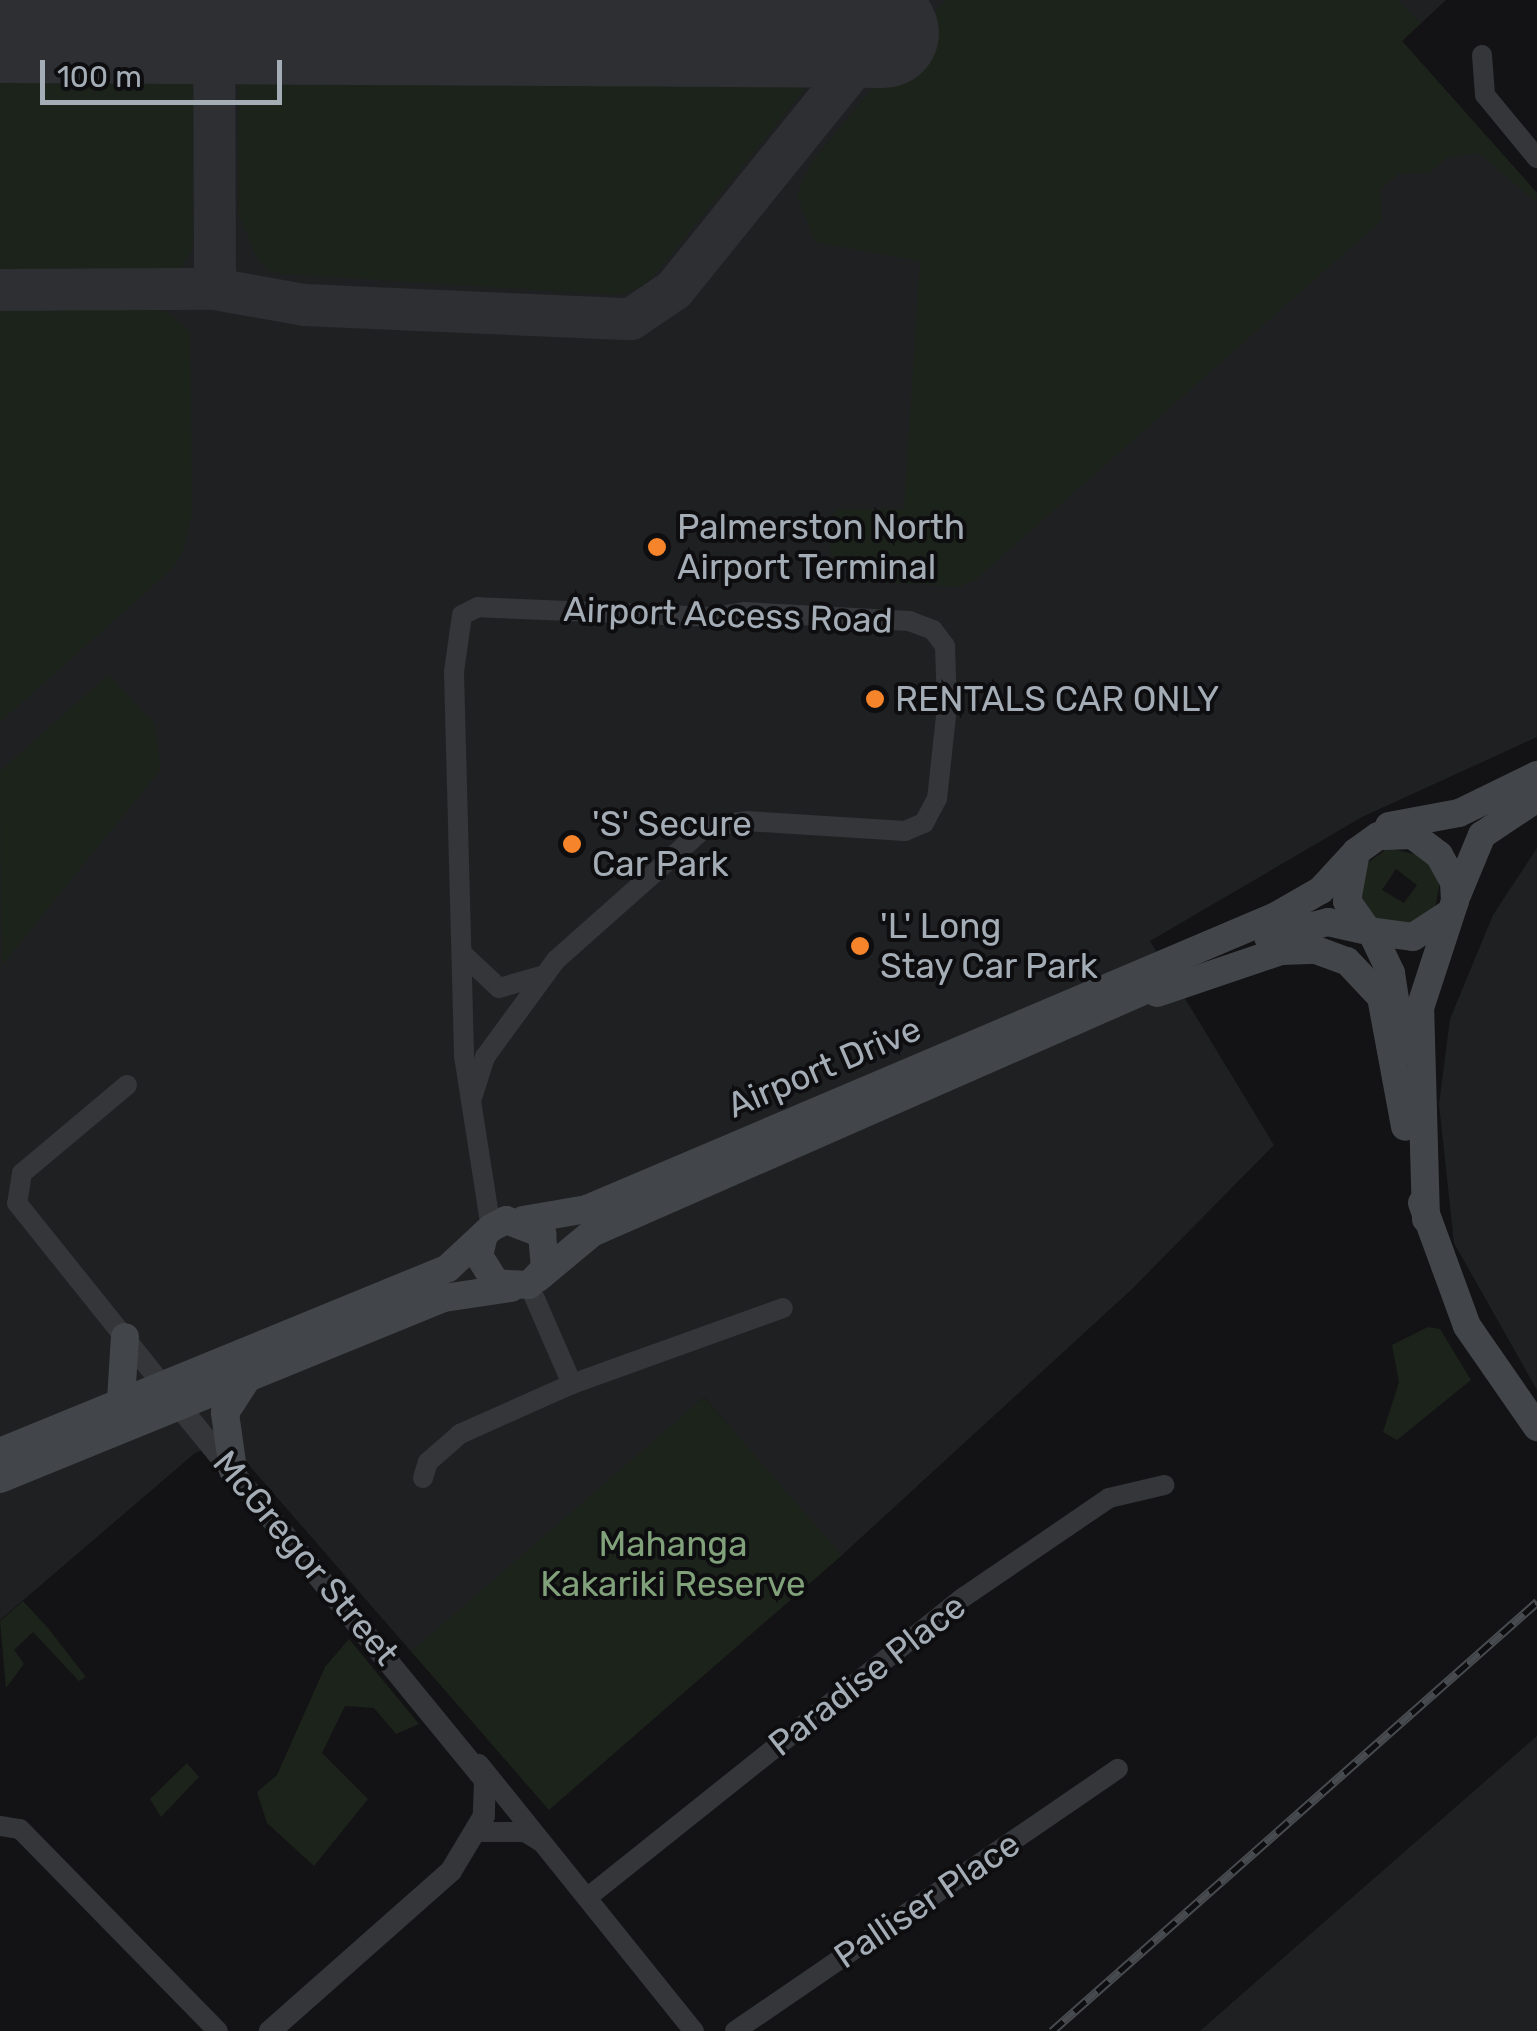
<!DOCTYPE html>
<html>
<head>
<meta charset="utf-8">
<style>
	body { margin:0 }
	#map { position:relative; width:1537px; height:2031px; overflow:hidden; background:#131315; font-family:Rubik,sans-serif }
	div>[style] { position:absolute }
	.built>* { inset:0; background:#1f2022 }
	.green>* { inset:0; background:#1c231b; transform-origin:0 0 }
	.taxiway>* { height:42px; margin:-21px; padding:0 21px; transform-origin:21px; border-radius:21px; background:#2d2f32 }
	.runway>* { height:110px; margin:-55px; padding:0 55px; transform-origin:55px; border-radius:55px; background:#2d2f32 }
	.minor>* { height:20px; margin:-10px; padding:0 10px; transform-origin:10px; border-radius:10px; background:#34363a }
	.tertiary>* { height:22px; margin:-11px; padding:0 11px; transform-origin:11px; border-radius:11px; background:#34363a }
	.secondary>* { height:28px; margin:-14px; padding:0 14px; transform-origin:14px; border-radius:14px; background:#42464a }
	.rail>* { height:9px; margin-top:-4.5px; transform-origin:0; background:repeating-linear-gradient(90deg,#0e0e10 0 15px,#474b4f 0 30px); box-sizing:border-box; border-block:2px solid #474b4f }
	.dots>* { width:28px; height:28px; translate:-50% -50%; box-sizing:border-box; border:5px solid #0e0e10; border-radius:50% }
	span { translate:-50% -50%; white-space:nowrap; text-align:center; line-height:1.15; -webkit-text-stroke:8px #0e0e10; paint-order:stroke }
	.poi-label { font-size:35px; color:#a4adb6 }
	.left { translate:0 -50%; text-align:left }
	.street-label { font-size:35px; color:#a4adb6 }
	.park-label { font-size:35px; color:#81a17b }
	.scale { position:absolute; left:40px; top:60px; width:242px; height:45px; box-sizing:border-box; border:5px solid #a4adb6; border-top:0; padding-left:12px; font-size:30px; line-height:35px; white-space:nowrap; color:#a4adb6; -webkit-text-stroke:8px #0e0e10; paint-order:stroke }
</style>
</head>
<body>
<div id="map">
	<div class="built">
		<div style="clip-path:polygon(0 0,1446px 0,1402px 41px,1537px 193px,1537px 737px,1362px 817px,1150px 941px,1274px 1145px,1132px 1289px,841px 1556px,704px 1397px,415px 1656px,227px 1440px,195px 1453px,0 1620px)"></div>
		<div style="clip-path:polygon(1537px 848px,1537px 1390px,1454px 1243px,1439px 1104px,1450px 1019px,1493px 915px)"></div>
		<div style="clip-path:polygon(1537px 1736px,1537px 2031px,1200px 2031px,1363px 1888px)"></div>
	</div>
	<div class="green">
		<div style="clip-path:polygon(0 0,194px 0,193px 248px,181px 268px,156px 277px,0 277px)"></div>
		<div style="clip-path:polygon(238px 0,877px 0,656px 273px,643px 287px,618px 295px,272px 273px,257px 258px,239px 215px)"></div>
		<div style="clip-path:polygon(945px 0,1398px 0,1421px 23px,1402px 41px,1537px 193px,1537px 203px,1479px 153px,1448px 157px,1429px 173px,1398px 174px,1380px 190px,1382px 220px,974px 581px,960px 587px,860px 580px,831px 556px,829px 518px,838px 509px,904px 509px,920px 261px,815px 242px,797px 194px,811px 163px)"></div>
		<div style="clip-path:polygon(155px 303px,190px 331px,192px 513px,183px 550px,174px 567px,0 722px,0 304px)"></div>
		<div style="clip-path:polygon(108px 675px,154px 723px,161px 769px,2px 965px,0 771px)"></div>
		<div style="clip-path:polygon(evenodd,1388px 848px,1427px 857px,1440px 881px,1435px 909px,1413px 926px,1375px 920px,1360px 899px,1367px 863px,1388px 848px,1396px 869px,1417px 885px,1404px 903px,1382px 890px,1396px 869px)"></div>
		<div style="clip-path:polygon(1428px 1327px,1440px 1329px,1471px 1380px,1397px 1440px,1383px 1432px,1399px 1382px,1392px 1345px)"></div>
		<div style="left:704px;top:1397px;width:210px;height:388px;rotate:49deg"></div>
		<div style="clip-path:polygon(23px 1601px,48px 1628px,86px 1677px,79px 1681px,33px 1632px,14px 1650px,24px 1664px,6px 1688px,0 1621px)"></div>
		<div style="clip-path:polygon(349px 1639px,419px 1724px,396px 1734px,374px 1708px,345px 1706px,322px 1753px,368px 1799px,314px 1866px,267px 1823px,257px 1792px,277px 1775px,325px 1667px)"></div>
		<div style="clip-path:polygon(187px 1763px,199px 1777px,161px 1817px,150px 1799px)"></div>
	</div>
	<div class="taxiway">
		<div style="left:214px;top:0;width:289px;rotate:89.8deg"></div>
		<div style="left:0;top:290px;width:215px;rotate:-0.3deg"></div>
		<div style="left:215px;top:289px;width:90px;rotate:10.2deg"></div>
		<div style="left:304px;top:305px;width:327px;rotate:2.5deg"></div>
		<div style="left:631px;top:319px;width:52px;rotate:-34deg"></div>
		<div style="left:674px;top:290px;width:373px;rotate:-51.1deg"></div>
	</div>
	<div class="runway">
		<div style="left:0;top:28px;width:884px;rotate:0.32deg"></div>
	</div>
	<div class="minor">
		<div style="left:1482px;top:55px;width:40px;rotate:85.7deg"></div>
		<div style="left:1485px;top:95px;width:82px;rotate:50.5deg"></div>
		<div style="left:464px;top:955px;width:48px;rotate:43.3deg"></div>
		<div style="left:499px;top:988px;width:44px;rotate:-15.9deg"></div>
		<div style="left:127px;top:1085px;width:137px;rotate:140deg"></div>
		<div style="left:22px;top:1173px;width:30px;rotate:99deg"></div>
		<div style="left:17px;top:1203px;width:231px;rotate:51.3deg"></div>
		<div style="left:471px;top:1101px;width:46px;rotate:-72.3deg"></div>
		<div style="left:485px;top:1057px;width:120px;rotate:-53.8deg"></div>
		<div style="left:556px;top:960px;width:200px;rotate:-41.6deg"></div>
		<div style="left:706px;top:827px;width:40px;rotate:-8.5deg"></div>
		<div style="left:746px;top:821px;width:159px;rotate:3.6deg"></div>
		<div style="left:905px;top:831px;width:21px;rotate:-23deg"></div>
		<div style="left:924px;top:823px;width:27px;rotate:-62deg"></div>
		<div style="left:937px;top:799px;width:93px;rotate:-83.8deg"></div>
		<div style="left:947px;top:707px;width:61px;rotate:-91.9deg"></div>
		<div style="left:945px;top:646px;width:20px;rotate:-127deg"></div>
		<div style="left:933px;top:630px;width:25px;rotate:-159deg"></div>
		<div style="left:910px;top:621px;width:165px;rotate:-176.9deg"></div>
		<div style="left:745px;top:612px;width:32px;rotate:171deg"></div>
		<div style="left:713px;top:617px;width:235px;rotate:-177.6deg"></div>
		<div style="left:478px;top:607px;width:18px;rotate:153deg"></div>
		<div style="left:462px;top:615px;width:58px;rotate:98deg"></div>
		<div style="left:454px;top:672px;width:384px;rotate:88.5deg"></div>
		<div style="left:464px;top:1056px;width:174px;rotate:81.1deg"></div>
		<div style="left:529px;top:1285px;width:108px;rotate:66.5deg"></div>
		<div style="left:423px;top:1478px;width:17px;rotate:-73deg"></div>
		<div style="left:428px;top:1462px;width:43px;rotate:-41.2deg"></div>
		<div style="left:460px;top:1434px;width:123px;rotate:-24.1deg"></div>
		<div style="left:572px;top:1384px;width:224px;rotate:-19.8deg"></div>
		<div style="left:479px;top:1764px;width:343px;rotate:51.2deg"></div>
		<div style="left:0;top:1826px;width:20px;rotate:9deg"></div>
		<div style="left:20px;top:1829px;width:283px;rotate:45.6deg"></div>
		<div style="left:478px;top:1832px;width:47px"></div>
		<div style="left:525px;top:1832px;width:19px;rotate:32deg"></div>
		<div style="left:588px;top:1897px;width:477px;rotate:-38.6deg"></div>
		<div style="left:961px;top:1599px;width:179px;rotate:-34.3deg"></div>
		<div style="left:1109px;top:1498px;width:57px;rotate:-13.1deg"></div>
		<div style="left:735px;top:2031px;width:464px;rotate:-34.4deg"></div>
	</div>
	<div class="tertiary">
		<div style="left:169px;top:1394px;width:499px;rotate:50.7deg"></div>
		<div style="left:485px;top:1780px;width:36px;rotate:92deg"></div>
		<div style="left:484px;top:1816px;width:64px;rotate:121deg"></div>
		<div style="left:451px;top:1871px;width:242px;rotate:138.5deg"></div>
	</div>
	<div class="secondary">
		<div style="left:1389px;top:826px;width:71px;rotate:-10.5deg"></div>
		<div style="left:1459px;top:813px;width:87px;rotate:-26deg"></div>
		<div style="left:1457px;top:895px;width:65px;rotate:-67.4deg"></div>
		<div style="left:1482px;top:835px;width:66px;rotate:-33.9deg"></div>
		<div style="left:1372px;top:933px;width:44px;rotate:64.6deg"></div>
		<div style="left:1391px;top:973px;width:79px;rotate:81.3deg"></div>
		<div style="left:1268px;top:937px;width:62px;rotate:-14deg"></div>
		<div style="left:1328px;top:922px;width:41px;rotate:12.7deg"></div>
		<div style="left:1157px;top:993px;width:131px;rotate:-18.7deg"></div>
		<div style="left:1281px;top:951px;width:35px;rotate:-2deg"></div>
		<div style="left:1316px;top:950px;width:33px;rotate:20deg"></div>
		<div style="left:1347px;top:961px;width:50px;rotate:46.6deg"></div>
		<div style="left:1381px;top:997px;width:132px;rotate:79.5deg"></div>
		<div style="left:1422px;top:1203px;width:131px;rotate:69.9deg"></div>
		<div style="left:1467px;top:1326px;width:123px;rotate:55.3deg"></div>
		<div style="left:1426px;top:1219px;width:211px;rotate:-91.6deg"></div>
		<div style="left:1420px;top:1008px;width:113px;rotate:-71.9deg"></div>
		<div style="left:1455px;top:901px;width:19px;rotate:-93deg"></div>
		<div style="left:1454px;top:882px;width:31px;rotate:-119deg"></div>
		<div style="left:1439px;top:855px;width:34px;rotate:-143deg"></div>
		<div style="left:1412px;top:835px;width:34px;rotate:178deg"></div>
		<div style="left:1378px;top:836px;width:27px;rotate:144deg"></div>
		<div style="left:1356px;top:852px;width:50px;rotate:100.4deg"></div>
		<div style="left:1347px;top:901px;width:37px;rotate:55deg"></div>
		<div style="left:1368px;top:931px;width:45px;rotate:7.6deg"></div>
		<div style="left:1413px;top:937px;width:44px;rotate:-33deg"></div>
		<div style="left:523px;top:1220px;width:65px;rotate:-9.8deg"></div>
		<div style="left:587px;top:1209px;width:749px;rotate:-23.04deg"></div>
		<div style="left:1276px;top:916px;width:52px;rotate:-30deg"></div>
		<div style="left:1321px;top:890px;width:52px;rotate:-47.4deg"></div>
		<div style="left:538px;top:1278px;width:70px;rotate:-39.8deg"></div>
		<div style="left:592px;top:1233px;width:634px;rotate:-23.7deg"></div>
		<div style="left:121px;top:1400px;width:63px;rotate:-86.4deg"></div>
		<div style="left:0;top:1452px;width:484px;rotate:-22.3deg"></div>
		<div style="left:448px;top:1268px;width:59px;rotate:-42.9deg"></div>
		<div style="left:491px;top:1228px;width:17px;rotate:-28deg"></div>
		<div style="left:506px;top:1220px;width:39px;rotate:21deg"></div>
		<div style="left:542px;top:1234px;width:34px;rotate:85deg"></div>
		<div style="left:545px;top:1268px;width:23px;rotate:133deg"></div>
		<div style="left:529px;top:1285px;width:33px;rotate:-177deg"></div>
		<div style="left:496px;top:1283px;width:32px;rotate:-122deg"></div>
		<div style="left:479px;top:1256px;width:22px;rotate:-77deg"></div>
		<div style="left:233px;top:1470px;width:58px;rotate:-98deg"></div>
		<div style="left:225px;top:1413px;width:40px;rotate:-57.1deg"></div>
		<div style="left:0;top:1479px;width:479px;rotate:-22.2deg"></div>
		<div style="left:444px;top:1298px;width:68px;rotate:-8.5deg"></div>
	</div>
	<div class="rail">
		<div style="left:1052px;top:2031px;width:648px;rotate:-41.49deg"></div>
	</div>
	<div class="dots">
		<div style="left:657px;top:547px;background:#f5842a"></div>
		<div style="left:875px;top:699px;background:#f5842a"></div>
		<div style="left:572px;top:844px;background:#f5842a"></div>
		<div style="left:860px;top:946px;background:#f5842a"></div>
	</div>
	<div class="poi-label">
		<span class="left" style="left:677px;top:547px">Palmerston North<br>Airport Terminal</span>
		<span class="left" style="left:895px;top:699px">RENTALS CAR ONLY</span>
		<span class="left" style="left:592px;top:844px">'S' Secure<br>Car Park</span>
		<span class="left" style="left:880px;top:946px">'L' Long<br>Stay Car Park</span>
	</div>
	<div class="street-label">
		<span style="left:728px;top:615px;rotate:2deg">Airport Access Road</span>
		<span style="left:824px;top:1067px;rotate:-23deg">Airport Drive</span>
		<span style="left:306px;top:1558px;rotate:50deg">McGregor Street</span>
		<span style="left:867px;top:1675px;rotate:-38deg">Paradise Place</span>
		<span style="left:927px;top:1900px;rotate:-34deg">Palliser Place</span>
	</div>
	<div class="park-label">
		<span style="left:673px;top:1564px">Mahanga<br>Kakariki Reserve</span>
	</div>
	<div class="scale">100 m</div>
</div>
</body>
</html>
